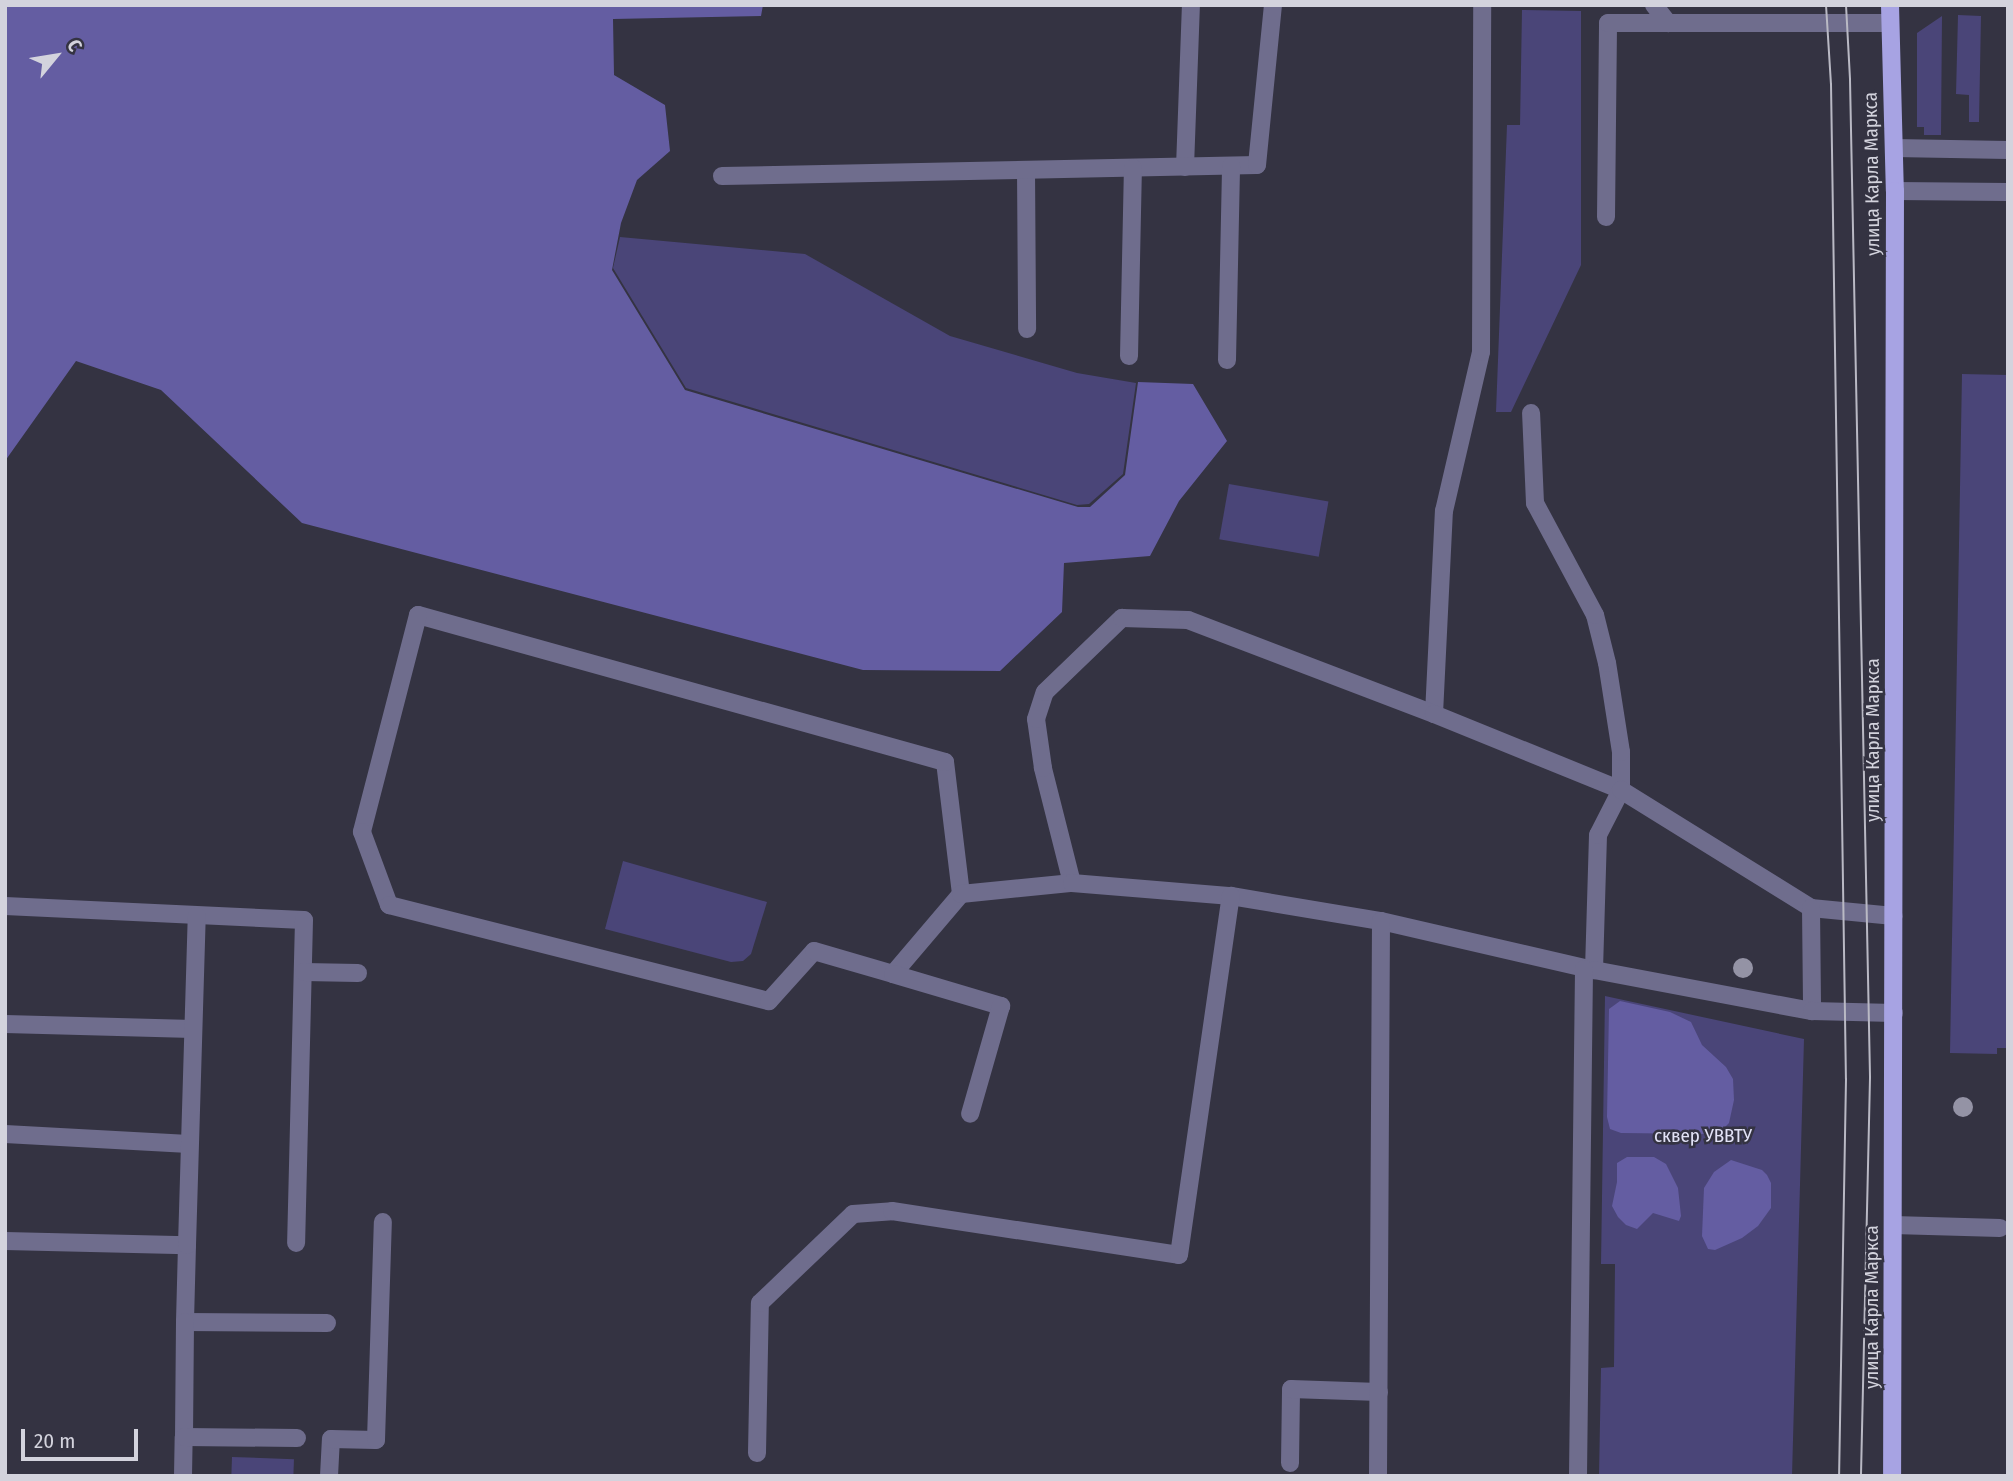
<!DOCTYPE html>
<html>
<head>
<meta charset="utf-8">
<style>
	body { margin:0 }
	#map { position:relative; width:2013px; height:1481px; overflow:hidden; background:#343342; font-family:"Fira Sans Condensed",sans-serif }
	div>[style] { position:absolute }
	.green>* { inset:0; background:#4a4578; transform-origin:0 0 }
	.forest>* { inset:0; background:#645da2 }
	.minor>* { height:18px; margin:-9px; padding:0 9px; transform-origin:9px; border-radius:9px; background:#6f6d8d }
	.major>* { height:18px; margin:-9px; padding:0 9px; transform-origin:9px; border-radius:9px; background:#a7a3e3 }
	.tram>* { height:2px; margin:-1px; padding:0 1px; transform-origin:1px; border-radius:1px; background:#b9b9c4 }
	.trees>* { width:20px; height:20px; margin:-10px; border-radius:50%; background:#9493a5 }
	span { translate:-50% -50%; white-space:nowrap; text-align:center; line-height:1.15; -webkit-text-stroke:5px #343342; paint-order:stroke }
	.street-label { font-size:19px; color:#d3d3dd }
	.park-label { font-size:19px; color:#e2e2f6 }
	.frame { position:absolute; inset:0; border:7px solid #d3d3dd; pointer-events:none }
	.north { position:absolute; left:21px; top:21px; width:70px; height:70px; -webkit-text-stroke:5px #343342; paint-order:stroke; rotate:60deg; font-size:19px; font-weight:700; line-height:28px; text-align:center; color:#d3d3dd }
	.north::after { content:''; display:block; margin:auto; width:24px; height:32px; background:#d3d3dd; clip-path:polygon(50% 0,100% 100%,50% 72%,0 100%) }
	.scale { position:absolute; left:21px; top:1429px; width:117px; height:32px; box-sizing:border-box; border:4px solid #d3d3dd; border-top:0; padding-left:9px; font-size:21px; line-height:24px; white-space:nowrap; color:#d3d3dd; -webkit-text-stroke:5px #343342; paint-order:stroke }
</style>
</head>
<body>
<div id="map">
	<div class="green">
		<div style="clip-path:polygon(1522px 10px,1581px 11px,1581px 265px,1511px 412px,1496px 412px,1507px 125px,1520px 125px)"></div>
		<div style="clip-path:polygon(1958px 15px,1981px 16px,1979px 122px,1969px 122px,1969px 95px,1956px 94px)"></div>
		<div style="clip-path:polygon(1942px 16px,1941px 135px,1924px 135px,1924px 127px,1917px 127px,1917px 33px)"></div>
		<div style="clip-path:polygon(620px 237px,805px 254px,950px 336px,1077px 373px,1136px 383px,1123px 474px,1089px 504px,1077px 505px,686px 388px,613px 268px)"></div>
		<div style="clip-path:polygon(1962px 374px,2008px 375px,2008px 1048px,1997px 1048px,1997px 1054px,1950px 1053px)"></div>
		<div style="left:1229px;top:484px;width:101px;height:56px;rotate:10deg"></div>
		<div style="clip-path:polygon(623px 861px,767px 902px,751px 954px,743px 961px,731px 962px,605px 929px)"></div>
		<div style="clip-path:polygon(1605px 996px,1804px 1039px,1792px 1476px,1599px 1476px,1601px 1368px,1614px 1367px,1615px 1264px,1601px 1264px)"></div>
		<div style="left:232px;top:1457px;width:62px;height:19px;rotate:2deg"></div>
	</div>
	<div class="forest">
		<div style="clip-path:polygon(5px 5px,763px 5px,761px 16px,613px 19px,614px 75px,665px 105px,670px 151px,637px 180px,621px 223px,612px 270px,685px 390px,1078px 507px,1090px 507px,1125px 475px,1138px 382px,1193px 384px,1227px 441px,1179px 501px,1150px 556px,1064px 563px,1062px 612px,1000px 671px,863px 670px,302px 523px,161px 390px,76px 361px,5px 461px)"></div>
		<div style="clip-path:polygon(1620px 1001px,1670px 1012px,1691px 1022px,1702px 1045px,1726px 1067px,1733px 1079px,1734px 1100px,1729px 1123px,1724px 1128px,1708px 1134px,1621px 1133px,1610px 1129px,1607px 1117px,1609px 1009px)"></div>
		<div style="clip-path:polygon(1627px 1157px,1654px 1157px,1666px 1164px,1678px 1188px,1681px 1216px,1679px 1221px,1653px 1213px,1637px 1229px,1626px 1225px,1618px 1217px,1612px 1206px,1617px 1182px,1617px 1163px)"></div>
		<div style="clip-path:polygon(1731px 1160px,1762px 1170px,1767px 1175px,1771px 1183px,1771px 1208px,1758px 1226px,1742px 1238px,1715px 1250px,1708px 1249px,1702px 1236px,1704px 1188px,1714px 1172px)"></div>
	</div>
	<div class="minor">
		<div style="left:1654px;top:5px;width:23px;rotate:52deg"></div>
		<div style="left:1894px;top:148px;width:114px;rotate:1deg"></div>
		<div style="left:1185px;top:167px;width:162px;rotate:-87.9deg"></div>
		<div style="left:1026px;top:170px;width:159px;rotate:89.6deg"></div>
		<div style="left:722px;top:176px;width:535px;rotate:-1.18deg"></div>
		<div style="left:1257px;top:165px;width:161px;rotate:-84.3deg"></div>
		<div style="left:1895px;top:191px;width:113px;rotate:0.5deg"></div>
		<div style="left:1606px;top:217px;width:194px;rotate:-89.4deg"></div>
		<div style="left:1608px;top:23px;width:282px"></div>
		<div style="left:1129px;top:356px;width:188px;rotate:-88.8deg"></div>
		<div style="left:1227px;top:360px;width:194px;rotate:-88.8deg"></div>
		<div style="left:1434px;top:714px;width:203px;rotate:-87.2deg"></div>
		<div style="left:1444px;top:511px;width:163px;rotate:-76.9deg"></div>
		<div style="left:1481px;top:352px;width:347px;rotate:-89.8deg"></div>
		<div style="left:1072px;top:883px;width:119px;rotate:-104.2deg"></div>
		<div style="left:1043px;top:768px;width:49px;rotate:-98.1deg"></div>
		<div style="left:1036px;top:719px;width:28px;rotate:-72deg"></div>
		<div style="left:1045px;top:692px;width:107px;rotate:-43.9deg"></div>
		<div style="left:1122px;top:618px;width:66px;rotate:1.7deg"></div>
		<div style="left:1188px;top:620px;width:263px;rotate:20.9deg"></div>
		<div style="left:1434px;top:714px;width:202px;rotate:22.1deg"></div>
		<div style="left:1621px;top:790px;width:38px;rotate:-90deg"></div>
		<div style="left:1621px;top:752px;width:90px;rotate:-98.9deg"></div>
		<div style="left:1607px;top:663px;width:49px;rotate:-104deg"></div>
		<div style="left:1595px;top:615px;width:127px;rotate:-118.2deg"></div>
		<div style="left:1535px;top:503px;width:90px;rotate:-92.5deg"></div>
		<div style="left:961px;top:894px;width:133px;rotate:-96.9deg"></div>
		<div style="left:945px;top:762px;width:547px;rotate:-164.41deg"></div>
		<div style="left:418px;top:615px;width:224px;rotate:104.5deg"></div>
		<div style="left:362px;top:832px;width:78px;rotate:69.7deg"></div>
		<div style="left:389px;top:905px;width:392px;rotate:14.2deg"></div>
		<div style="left:769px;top:1001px;width:67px;rotate:-48deg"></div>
		<div style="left:814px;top:951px;width:82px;rotate:16.2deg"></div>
		<div style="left:893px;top:974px;width:105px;rotate:-49.6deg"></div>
		<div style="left:961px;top:894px;width:112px;rotate:-5.7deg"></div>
		<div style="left:1072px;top:883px;width:160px;rotate:4.7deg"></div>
		<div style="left:1231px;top:896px;width:152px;rotate:9.5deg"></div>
		<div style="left:1381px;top:921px;width:219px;rotate:13deg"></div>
		<div style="left:1594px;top:970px;width:135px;rotate:-88.3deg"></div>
		<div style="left:1598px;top:835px;width:51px;rotate:-62.9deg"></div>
		<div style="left:1621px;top:790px;width:224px;rotate:31.8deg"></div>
		<div style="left:1811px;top:908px;width:83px;rotate:5.5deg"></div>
		<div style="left:5px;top:906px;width:299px;rotate:2.7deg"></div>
		<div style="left:304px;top:920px;width:323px;rotate:91.4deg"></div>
		<div style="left:1811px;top:908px;width:103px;rotate:89.4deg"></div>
		<div style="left:1594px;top:970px;width:222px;rotate:10.7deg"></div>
		<div style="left:1812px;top:1011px;width:82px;rotate:1.4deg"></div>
		<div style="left:304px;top:972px;width:54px;rotate:1.1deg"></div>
		<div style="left:893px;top:974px;width:113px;rotate:16.5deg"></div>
		<div style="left:1001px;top:1006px;width:112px;rotate:106deg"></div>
		<div style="left:5px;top:1024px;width:188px;rotate:1.5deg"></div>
		<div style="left:5px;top:1134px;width:184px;rotate:3.1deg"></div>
		<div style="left:1893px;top:1225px;width:107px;rotate:1.6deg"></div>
		<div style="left:5px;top:1241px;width:182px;rotate:1.3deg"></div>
		<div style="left:187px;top:1245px;width:77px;rotate:91.5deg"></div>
		<div style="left:185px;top:1322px;width:142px;rotate:0.4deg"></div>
		<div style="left:187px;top:1245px;width:329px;rotate:-88.3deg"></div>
		<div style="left:184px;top:1437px;width:115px;rotate:-89.5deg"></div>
		<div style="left:757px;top:1453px;width:150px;rotate:-88.9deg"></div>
		<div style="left:760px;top:1303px;width:129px;rotate:-43.7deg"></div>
		<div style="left:853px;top:1214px;width:39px;rotate:-4deg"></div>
		<div style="left:892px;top:1211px;width:290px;rotate:8.7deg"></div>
		<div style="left:1179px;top:1255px;width:363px;rotate:-81.8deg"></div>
		<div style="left:1290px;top:1463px;width:74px;rotate:-89.2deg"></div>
		<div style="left:1291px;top:1389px;width:88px;rotate:2deg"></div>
		<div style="left:183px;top:1476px;width:39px;rotate:-89deg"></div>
		<div style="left:184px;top:1437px;width:113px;rotate:0.5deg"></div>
		<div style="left:329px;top:1476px;width:37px;rotate:-87deg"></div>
		<div style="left:331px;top:1439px;width:45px;rotate:1.3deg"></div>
		<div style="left:376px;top:1440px;width:218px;rotate:-88.2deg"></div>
		<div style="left:1378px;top:1476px;width:555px;rotate:-89.69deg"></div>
		<div style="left:1578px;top:1476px;width:507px;rotate:-89.32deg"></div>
	</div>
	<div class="major">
		<div style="left:1890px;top:5px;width:186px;rotate:88.5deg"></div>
		<div style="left:1895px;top:191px;width:1285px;rotate:90.13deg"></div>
	</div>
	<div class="tram">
		<div style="left:1826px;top:5px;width:79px;rotate:86.4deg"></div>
		<div style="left:1831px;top:84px;width:995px;rotate:89.14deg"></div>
		<div style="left:1846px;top:1079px;width:397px;rotate:91deg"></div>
		<div style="left:1846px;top:5px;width:75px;rotate:86.9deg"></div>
		<div style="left:1850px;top:80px;width:998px;rotate:88.85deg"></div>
		<div style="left:1870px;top:1078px;width:398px;rotate:91.3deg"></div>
	</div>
	<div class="trees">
		<div style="left:1743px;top:968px"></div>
		<div style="left:1963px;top:1107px"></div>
	</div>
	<div class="street-label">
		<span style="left:1872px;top:174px;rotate:-91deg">улица Карла Маркса</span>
		<span style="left:1873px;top:740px;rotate:-90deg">улица Карла Маркса</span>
		<span style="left:1872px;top:1307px;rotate:-90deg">улица Карла Маркса</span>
	</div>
	<div class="park-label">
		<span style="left:1703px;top:1136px">сквер УВВТУ</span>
	</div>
	<div class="frame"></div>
	<div class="north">С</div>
	<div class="scale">20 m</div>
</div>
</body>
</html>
